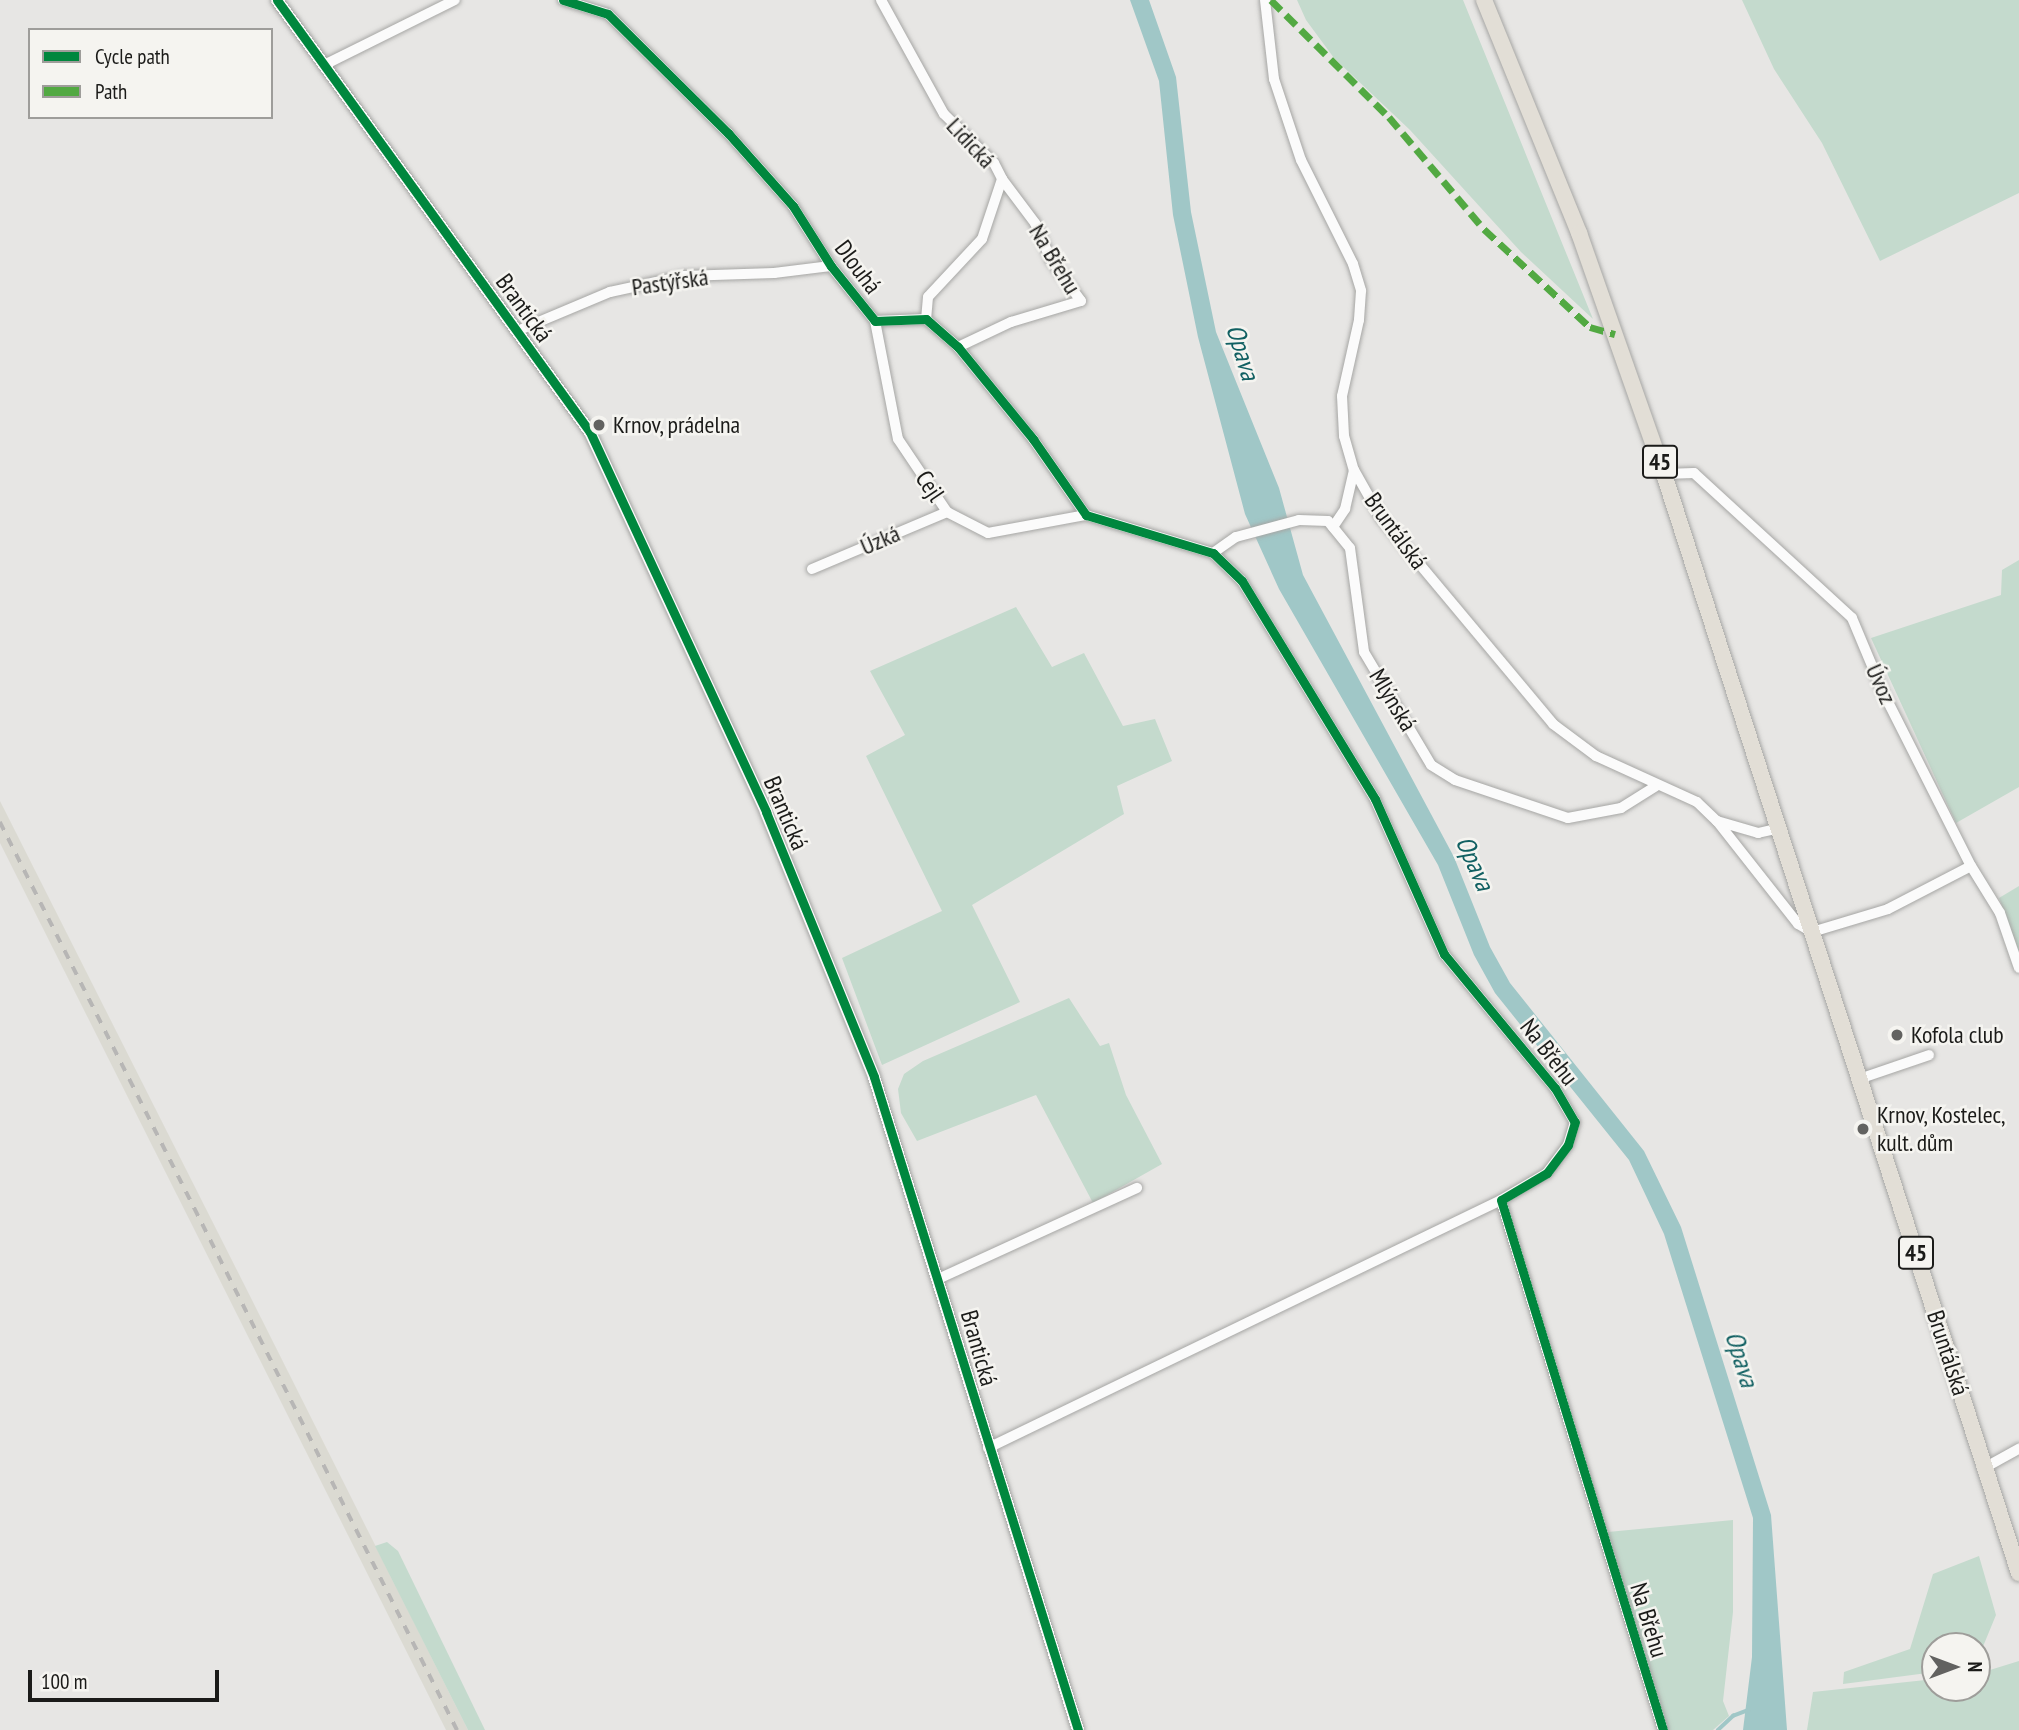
<!DOCTYPE html>
<html>
<head>
<meta charset="utf-8">
<style>
	body { margin:0 }
	#map { position:relative; width:2019px; height:1730px; overflow:hidden; background:#e7e6e4; font-family:"PT Sans Narrow",sans-serif }
	div>[style] { position:absolute }
	.built>* { inset:0; background:#dbdad2 }
	.green>* { inset:0; background:#c4dacd }
	.water>* { inset:0; background:#a0c7c7 }
	.stream>* { height:3.5px; margin:-1.75px; padding:0 1.75px; transform-origin:1.75px; border-radius:1.75px; background:#a0c7c7 }
	.roads { filter:drop-shadow(0 0 2px #a6a6a4) drop-shadow(0 0 2px #a6a6a4) }
	.minor>* { height:10px; margin:-5px; padding:0 5px; transform-origin:5px; border-radius:5px; background:#fbfbfb }
	.tertiary>* { height:12px; margin:-6px; padding:0 6px; transform-origin:6px; border-radius:6px; background:#fbfbfb }
	.primary>* { height:16px; margin:-8px; padding:0 8px; transform-origin:8px; border-radius:8px; background:#e2ded6 }
	.rail>* { height:3.5px; margin-top:-1.75px; transform-origin:0; background:repeating-linear-gradient(90deg,#b7b6b5 0 9px,transparent 0 18px) }
	.quiet>* { height:7px; margin-top:-3.5px; transform-origin:0; background:repeating-linear-gradient(90deg,#52a942 0 14px,transparent 0 21px) }
	.cycleway>* { height:9px; margin:-4.5px; padding:0 4.5px; transform-origin:4.5px; border-radius:4.5px; background:#00873e }
	.dots>* { width:19px; height:19px; translate:-50% -50%; box-sizing:border-box; border:4px solid #f5f4f0; border-radius:50% }
	span { translate:-50% -50%; white-space:nowrap; text-align:center; line-height:1.15; -webkit-text-stroke:5px #f5f4f0; paint-order:stroke }
	.shield-label span { padding:2px 5px; background:#f5f4f0; border:2px solid; border-radius:5px; -webkit-text-stroke-width:0 }
	.shield-label { font-size:23px; color:#1b1b19; font-weight:700 }
	.street-label { font-size:24px; color:#1b1b19 }
	.poi-label { font-size:24px; color:#1b1b19 }
	.left { translate:0 -50%; text-align:left }
	.water-label { font-size:26px; color:#116062; font-style:italic }
	.legend { position:absolute; left:28px; top:28px; width:245px; height:91px; box-sizing:border-box; background:#f5f4f0; border:2px solid #9e9d9a; margin:0; padding:9px 12px; list-style:none; font-size:21px; color:#1b1b19 }
	.legend li { display:flex; align-items:center; gap:14px; height:35px }
	.legend b { width:35px; border:2px solid #9e9d9a }
	.north { position:absolute; left:1921px; top:1632px; width:70px; height:70px; box-sizing:border-box; background:#f5f4f0; border:2px solid #9e9d9a; border-radius:50%; rotate:90deg; font-size:19px; font-weight:700; line-height:28px; text-align:center; color:#1b1b19 }
	.north::after { content:''; display:block; margin:auto; width:24px; height:32px; background:#626260; clip-path:polygon(50% 0,100% 100%,50% 72%,0 100%) }
	.scale { position:absolute; left:28px; top:1670px; width:191px; height:32px; box-sizing:border-box; border:4px solid #1b1b19; border-top:0; padding-left:9px; font-size:21px; line-height:24px; white-space:nowrap; color:#1b1b19; -webkit-text-stroke:5px #f5f4f0; paint-order:stroke }
</style>
</head>
<body>
<div id="map">
	<div class="built">
		<div style="clip-path:polygon(0 801px,252px 1300px,468px 1730px,446px 1730px,365px 1569px,0 843px)"></div>
	</div>
	<div class="green">
		<div style="clip-path:polygon(1297px 0,1463px 0,1593px 319px,1521px 252px,1410px 130px,1334px 58px,1306px 20px)"></div>
		<div style="clip-path:polygon(1742px 0,2019px 0,2019px 193px,1880px 261px,1822px 143px,1774px 69px)"></div>
		<div style="clip-path:polygon(2019px 560px,2019px 787px,1956px 823px,1871px 638px,2001px 595px,2002px 570px)"></div>
		<div style="clip-path:polygon(1016px 607px,1052px 667px,1084px 653px,1123px 726px,1155px 719px,1172px 761px,1117px 786px,1124px 814px,972px 905px,1020px 1002px,882px 1065px,842px 958px,942px 911px,866px 756px,905px 735px,870px 671px)"></div>
		<div style="clip-path:polygon(2019px 886px,2019px 952px,1999px 898px)"></div>
		<div style="clip-path:polygon(1069px 998px,1100px 1046px,1109px 1043px,1126px 1095px,1162px 1164px,1093px 1203px,1036px 1095px,917px 1141px,901px 1113px,898px 1089px,904px 1074px,923px 1061px)"></div>
		<div style="clip-path:polygon(1733px 1520px,1733px 1612px,1723px 1701px,1729px 1716px,1713px 1730px,1666px 1730px,1608px 1532px)"></div>
		<div style="clip-path:polygon(387px 1542px,398px 1551px,485px 1730px,468px 1730px,375px 1546px)"></div>
		<div style="clip-path:polygon(1979px 1556px,1996px 1615px,1977px 1661px,1977px 1646px,1935px 1646px,1935px 1672px,1843px 1684px,1844px 1672px,1910px 1649px,1933px 1574px)"></div>
		<div style="clip-path:polygon(2019px 1661px,2019px 1730px,1807px 1730px,1813px 1692px,1935px 1679px,1935px 1688px,1977px 1688px,1977px 1674px)"></div>
	</div>
	<div class="water">
		<div style="clip-path:polygon(1130px 0,1149px 0,1176px 77px,1191px 212px,1216px 332px,1279px 488px,1303px 575px,1454px 857px,1490px 947px,1510px 983px,1644px 1151px,1681px 1227px,1771px 1515px,1787px 1730px,1743px 1730px,1752px 1657px,1753px 1518px,1664px 1234px,1629px 1160px,1495px 993px,1474px 955px,1438px 865px,1279px 589px,1245px 514px,1198px 337px,1173px 215px,1159px 81px)"></div>
	</div>
	<div class="stream">
		<div style="left:1718px;top:1730px;width:21px;rotate:-43deg"></div>
		<div style="left:1733px;top:1716px;width:17px;rotate:-21deg"></div>
	</div>
	<div class="roads">
		<div class="minor">
			<div style="left:563px;top:0;width:47px;rotate:17.3deg"></div>
			<div style="left:608px;top:14px;width:169px;rotate:44.8deg"></div>
			<div style="left:728px;top:133px;width:98px;rotate:48.3deg"></div>
			<div style="left:793px;top:206px;width:71px;rotate:57.7deg"></div>
			<div style="left:831px;top:266px;width:70px;rotate:51.3deg"></div>
			<div style="left:875px;top:321px;width:51px;rotate:-2.2deg"></div>
			<div style="left:926px;top:319px;width:43px;rotate:41.2deg"></div>
			<div style="left:958px;top:347px;width:119px;rotate:50.8deg"></div>
			<div style="left:1033px;top:439px;width:93px;rotate:55.1deg"></div>
			<div style="left:1086px;top:515px;width:133px;rotate:16.7deg"></div>
			<div style="left:1213px;top:553px;width:40px;rotate:44deg"></div>
			<div style="left:1242px;top:581px;width:255px;rotate:58.6deg"></div>
			<div style="left:1375px;top:799px;width:170px;rotate:66deg"></div>
			<div style="left:1444px;top:954px;width:174px;rotate:50.4deg"></div>
			<div style="left:1555px;top:1088px;width:39px;rotate:60deg"></div>
			<div style="left:1575px;top:1122px;width:24px;rotate:107deg"></div>
			<div style="left:1568px;top:1145px;width:35px;rotate:127deg"></div>
			<div style="left:1547px;top:1173px;width:53px;rotate:149.6deg"></div>
			<div style="left:1501px;top:1200px;width:554px;rotate:73deg"></div>
			<div style="left:881px;top:0;width:130px;rotate:61.1deg"></div>
			<div style="left:944px;top:114px;width:70px;rotate:44.4deg"></div>
			<div style="left:994px;top:163px;width:18px;rotate:63deg"></div>
			<div style="left:1002px;top:179px;width:63px;rotate:108.4deg"></div>
			<div style="left:982px;top:239px;width:79px;rotate:133deg"></div>
			<div style="left:928px;top:297px;width:22px;rotate:95deg"></div>
			<div style="left:1265px;top:0;width:80px;rotate:83.5deg"></div>
			<div style="left:1274px;top:79px;width:85px;rotate:71.6deg"></div>
			<div style="left:1301px;top:160px;width:116px;rotate:63.4deg"></div>
			<div style="left:1353px;top:264px;width:28px;rotate:73deg"></div>
			<div style="left:1361px;top:291px;width:29px;rotate:94deg"></div>
			<div style="left:1359px;top:320px;width:78px;rotate:102.6deg"></div>
			<div style="left:1342px;top:396px;width:40px;rotate:87.1deg"></div>
			<div style="left:1344px;top:436px;width:35px;rotate:74deg"></div>
			<div style="left:1354px;top:470px;width:55px;rotate:60.6deg"></div>
			<div style="left:1381px;top:518px;width:268px;rotate:50.1deg"></div>
			<div style="left:1553px;top:724px;width:54px;rotate:36.7deg"></div>
			<div style="left:1596px;top:756px;width:111px;rotate:24.5deg"></div>
			<div style="left:1697px;top:802px;width:28px;rotate:44deg"></div>
			<div style="left:1717px;top:821px;width:131px;rotate:51.8deg"></div>
			<div style="left:1798px;top:924px;width:16px;rotate:30deg"></div>
			<div style="left:1812px;top:932px;width:79px;rotate:-16.8deg"></div>
			<div style="left:1888px;top:909px;width:93px;rotate:-27.4deg"></div>
			<div style="left:324px;top:65px;width:146px;rotate:-26.4deg"></div>
			<div style="left:875px;top:321px;width:120px;rotate:79deg"></div>
			<div style="left:898px;top:439px;width:88px;rotate:56.1deg"></div>
			<div style="left:947px;top:512px;width:46px;rotate:27.1deg"></div>
			<div style="left:988px;top:533px;width:100px;rotate:-10.4deg"></div>
			<div style="left:517px;top:331px;width:101px;rotate:-22.8deg"></div>
			<div style="left:610px;top:292px;width:76px;rotate:-12.2deg"></div>
			<div style="left:684px;top:276px;width:90px;rotate:-1.9deg"></div>
			<div style="left:774px;top:273px;width:57px;rotate:-7deg"></div>
			<div style="left:958px;top:347px;width:59px;rotate:-25.3deg"></div>
			<div style="left:1011px;top:322px;width:73px;rotate:-16.7deg"></div>
			<div style="left:1081px;top:301px;width:51px;rotate:-126.2deg"></div>
			<div style="left:1051px;top:260px;width:40px;rotate:-113.4deg"></div>
			<div style="left:1035px;top:223px;width:55px;rotate:-126.9deg"></div>
			<div style="left:1664px;top:474px;width:30px;rotate:-2deg"></div>
			<div style="left:1694px;top:473px;width:214px;rotate:42.5deg"></div>
			<div style="left:1852px;top:618px;width:80px;rotate:67.3deg"></div>
			<div style="left:1883px;top:692px;width:195px;rotate:63.2deg"></div>
			<div style="left:1971px;top:866px;width:55px;rotate:58.3deg"></div>
			<div style="left:2000px;top:913px;width:58px;rotate:70.9deg"></div>
			<div style="left:1333px;top:527px;width:22px;rotate:-56deg"></div>
			<div style="left:1345px;top:509px;width:40px;rotate:-77deg"></div>
			<div style="left:1213px;top:553px;width:28px;rotate:-35deg"></div>
			<div style="left:1236px;top:537px;width:65px;rotate:-15.1deg"></div>
			<div style="left:1299px;top:520px;width:29px;rotate:2deg"></div>
			<div style="left:1328px;top:521px;width:35px;rotate:51deg"></div>
			<div style="left:1350px;top:548px;width:105px;rotate:82.3deg"></div>
			<div style="left:1364px;top:652px;width:131px;rotate:59.3deg"></div>
			<div style="left:1431px;top:765px;width:28px;rotate:32deg"></div>
			<div style="left:1455px;top:780px;width:119px;rotate:18.6deg"></div>
			<div style="left:1568px;top:818px;width:54px;rotate:-10.7deg"></div>
			<div style="left:1621px;top:808px;width:41px;rotate:-32.2deg"></div>
			<div style="left:812px;top:569px;width:147px;rotate:-22.9deg"></div>
			<div style="left:1717px;top:821px;width:43px;rotate:16.3deg"></div>
			<div style="left:1758px;top:833px;width:22px;rotate:-13deg"></div>
			<div style="left:1859px;top:1079px;width:74px;rotate:-18.9deg"></div>
			<div style="left:938px;top:1279px;width:219px;rotate:-24.6deg"></div>
			<div style="left:988px;top:1448px;width:570px;rotate:-25.8deg"></div>
			<div style="left:1986px;top:1467px;width:38px;rotate:-29deg"></div>
		</div>
		<div class="tertiary">
			<div style="left:277px;top:0;width:533px;rotate:54.08deg"></div>
			<div style="left:590px;top:432px;width:419px;rotate:65.1deg"></div>
			<div style="left:766px;top:812px;width:286px;rotate:67.8deg"></div>
			<div style="left:874px;top:1077px;width:684px;rotate:72.65deg"></div>
		</div>
		<div class="primary">
			<div style="left:1484px;top:0;width:252px;rotate:67.8deg"></div>
			<div style="left:1579px;top:233px;width:256px;rotate:70.6deg"></div>
			<div style="left:1664px;top:474px;width:1155px;rotate:72.1deg"></div>
		</div>
	</div>
	<div class="rail">
		<div style="left:0;top:822px;width:1017px;rotate:63.28deg"></div>
	</div>
	<div class="quiet">
		<div style="left:1271px;top:0;width:166px;rotate:44.8deg"></div>
		<div style="left:1389px;top:117px;width:147px;rotate:49.7deg"></div>
		<div style="left:1484px;top:229px;width:144px;rotate:42.8deg"></div>
		<div style="left:1590px;top:327px;width:26px;rotate:16deg"></div>
	</div>
	<div class="cycleway">
		<div style="left:277px;top:0;width:533px;rotate:54.08deg"></div>
		<div style="left:590px;top:432px;width:419px;rotate:65.1deg"></div>
		<div style="left:766px;top:812px;width:286px;rotate:67.8deg"></div>
		<div style="left:874px;top:1077px;width:684px;rotate:72.65deg"></div>
		<div style="left:563px;top:0;width:47px;rotate:17.3deg"></div>
		<div style="left:608px;top:14px;width:169px;rotate:44.8deg"></div>
		<div style="left:728px;top:133px;width:98px;rotate:48.3deg"></div>
		<div style="left:793px;top:206px;width:71px;rotate:57.7deg"></div>
		<div style="left:831px;top:266px;width:70px;rotate:51.3deg"></div>
		<div style="left:875px;top:321px;width:51px;rotate:-2.2deg"></div>
		<div style="left:926px;top:319px;width:43px;rotate:41.2deg"></div>
		<div style="left:958px;top:347px;width:119px;rotate:50.8deg"></div>
		<div style="left:1033px;top:439px;width:93px;rotate:55.1deg"></div>
		<div style="left:1086px;top:515px;width:133px;rotate:16.7deg"></div>
		<div style="left:1213px;top:553px;width:40px;rotate:44deg"></div>
		<div style="left:1242px;top:581px;width:255px;rotate:58.6deg"></div>
		<div style="left:1375px;top:799px;width:170px;rotate:66deg"></div>
		<div style="left:1444px;top:954px;width:174px;rotate:50.4deg"></div>
		<div style="left:1555px;top:1088px;width:39px;rotate:60deg"></div>
		<div style="left:1575px;top:1122px;width:24px;rotate:107deg"></div>
		<div style="left:1568px;top:1145px;width:35px;rotate:127deg"></div>
		<div style="left:1547px;top:1173px;width:53px;rotate:149.6deg"></div>
		<div style="left:1501px;top:1200px;width:554px;rotate:73deg"></div>
	</div>
	<div class="dots">
		<div style="left:599px;top:425px;background:#626260"></div>
		<div style="left:1897px;top:1035px;background:#626260"></div>
		<div style="left:1863px;top:1129px;background:#626260"></div>
	</div>
	<div class="shield-label">
		<span style="left:1660px;top:462px">45</span>
		<span style="left:1916px;top:1253px">45</span>
	</div>
	<div class="street-label">
		<span style="left:971px;top:143px;rotate:47deg">Lidická</span>
		<span style="left:1055px;top:259px;rotate:59deg">Na Břehu</span>
		<span style="left:858px;top:267px;rotate:53deg">Dlouhá</span>
		<span style="left:670px;top:282px;rotate:-8deg">Pastýřská</span>
		<span style="left:524px;top:308px;rotate:54deg">Brantická</span>
		<span style="left:930px;top:486px;rotate:56deg">Cejl</span>
		<span style="left:1396px;top:531px;rotate:54deg">Bruntálská</span>
		<span style="left:880px;top:540px;rotate:-23deg">Úzká</span>
		<span style="left:1881px;top:684px;rotate:66deg">Úvoz</span>
		<span style="left:1393px;top:700px;rotate:59deg">Mlýnská</span>
		<span style="left:786px;top:813px;rotate:67deg">Brantická</span>
		<span style="left:1549px;top:1052px;rotate:52deg">Na Břehu</span>
		<span style="left:979px;top:1348px;rotate:74deg">Brantická</span>
		<span style="left:1948px;top:1353px;rotate:72deg">Bruntálská</span>
		<span style="left:1649px;top:1620px;rotate:73deg">Na Břehu</span>
	</div>
	<div class="poi-label">
		<span class="left" style="left:613px;top:425px">Krnov, prádelna</span>
		<span class="left" style="left:1911px;top:1035px">Kofola club</span>
		<span class="left" style="left:1877px;top:1129px">Krnov, Kostelec,<br>kult. dům</span>
	</div>
	<div class="water-label">
		<span style="left:1243px;top:352px;rotate:73deg">Opava</span>
		<span style="left:1475px;top:863px;rotate:66deg">Opava</span>
		<span style="left:1742px;top:1359px;rotate:73deg">Opava</span>
	</div>
	<ul class="legend">
	<li><b style="height:9px;background:#00873e"></b>Cycle path</li>
	<li><b style="height:9px;background:#52a942"></b>Path</li>
	</ul>
	<div class="north">N</div>
	<div class="scale">100 m</div>
</div>
</body>
</html>
